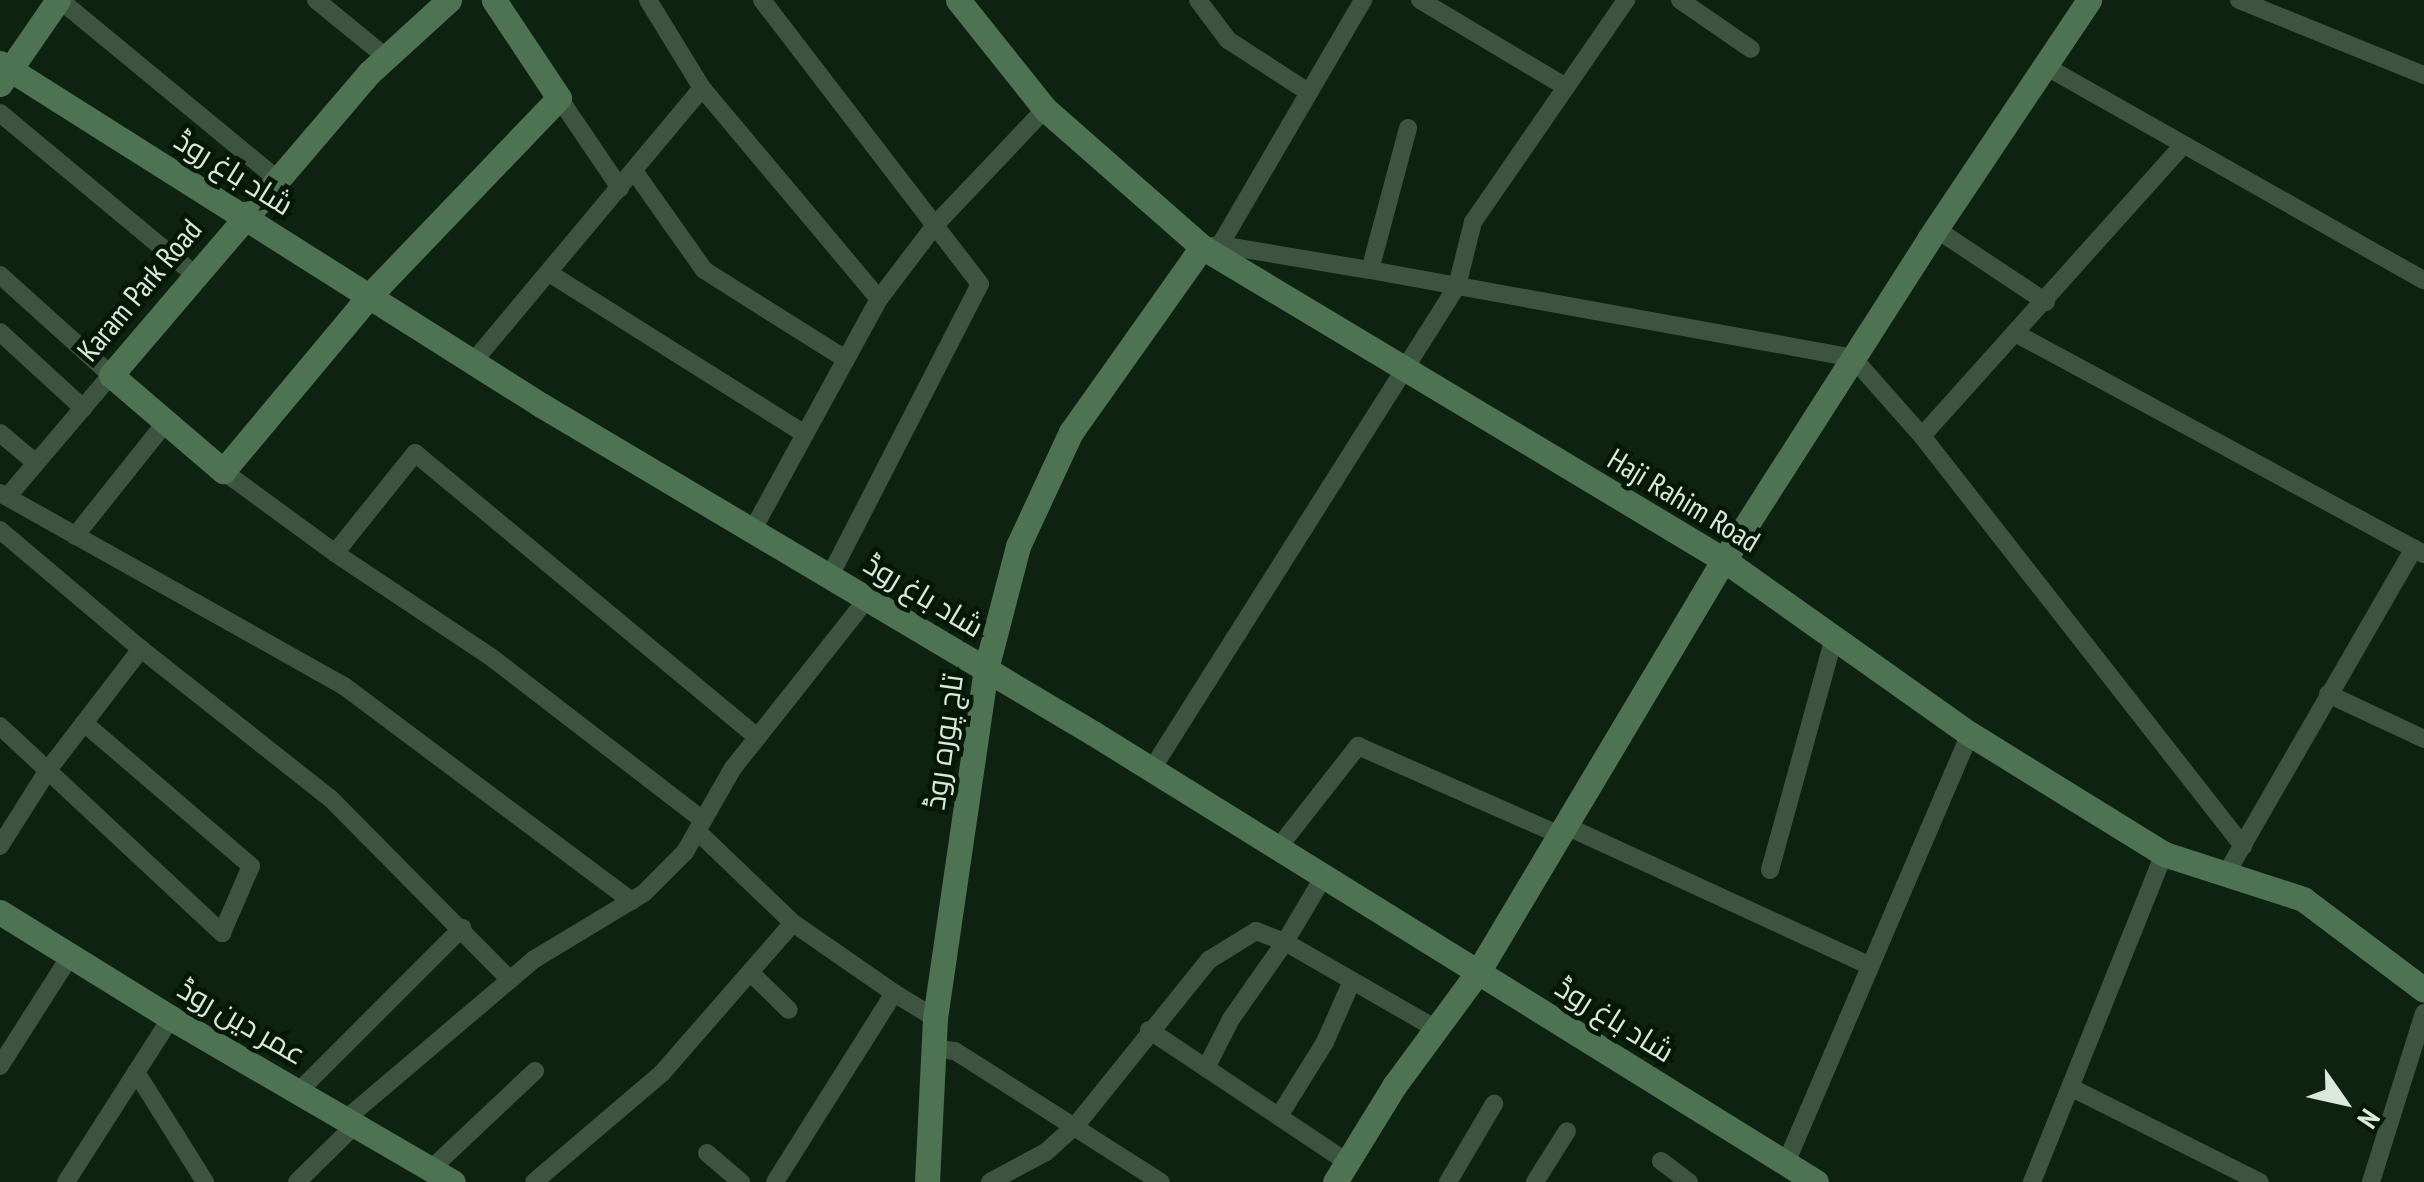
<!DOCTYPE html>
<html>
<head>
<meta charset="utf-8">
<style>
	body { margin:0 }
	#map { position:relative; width:2424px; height:1182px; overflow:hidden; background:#0e2211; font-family:"PT Sans Narrow",Cairo,sans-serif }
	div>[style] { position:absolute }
	.street>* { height:18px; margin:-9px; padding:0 9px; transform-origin:9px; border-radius:9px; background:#3d5440 }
	.secondary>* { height:25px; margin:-12.5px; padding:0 12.5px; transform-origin:12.5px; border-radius:12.5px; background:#4e7353 }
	span { translate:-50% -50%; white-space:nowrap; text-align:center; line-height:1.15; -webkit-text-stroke:9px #051808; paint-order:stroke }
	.street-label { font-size:30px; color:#dbe8dc }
	.north { position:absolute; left:2294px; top:1052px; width:100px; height:100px; -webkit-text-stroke:8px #051808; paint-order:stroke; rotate:124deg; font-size:28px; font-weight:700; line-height:40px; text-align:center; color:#dbe8dc }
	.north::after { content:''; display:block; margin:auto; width:35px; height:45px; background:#dbe8dc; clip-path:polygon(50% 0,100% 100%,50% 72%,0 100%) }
</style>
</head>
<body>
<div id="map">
	<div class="street">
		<div style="left:60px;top:0;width:280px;rotate:39.5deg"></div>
		<div style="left:316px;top:0;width:90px;rotate:39.2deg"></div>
		<div style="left:648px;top:0;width:103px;rotate:58.5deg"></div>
		<div style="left:702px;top:88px;width:275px;rotate:50deg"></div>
		<div style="left:762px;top:0;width:358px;rotate:52.5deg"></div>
		<div style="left:980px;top:284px;width:328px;rotate:117.2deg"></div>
		<div style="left:1198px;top:0;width:50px;rotate:53.1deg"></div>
		<div style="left:1228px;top:40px;width:95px;rotate:33deg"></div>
		<div style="left:1420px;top:0;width:170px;rotate:30.8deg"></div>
		<div style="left:1680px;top:0;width:86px;rotate:34.6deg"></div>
		<div style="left:2239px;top:0;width:200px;rotate:22.1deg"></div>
		<div style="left:2045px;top:66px;width:435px;rotate:29.5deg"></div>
		<div style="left:559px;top:98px;width:109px;rotate:55.9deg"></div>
		<div style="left:0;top:113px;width:252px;rotate:39.7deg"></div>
		<div style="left:634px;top:171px;width:121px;rotate:54.7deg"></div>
		<div style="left:704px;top:270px;width:165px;rotate:32.2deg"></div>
		<div style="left:1936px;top:229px;width:132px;rotate:33.6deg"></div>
		<div style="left:1220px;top:245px;width:284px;rotate:-59.7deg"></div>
		<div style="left:1202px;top:247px;width:18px;rotate:-6deg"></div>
		<div style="left:1220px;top:245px;width:152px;rotate:9.5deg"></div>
		<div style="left:1370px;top:270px;width:491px;rotate:10.3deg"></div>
		<div style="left:1853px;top:358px;width:104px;rotate:48.5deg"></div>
		<div style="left:1922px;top:436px;width:521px;rotate:51.94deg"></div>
		<div style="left:1370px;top:270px;width:147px;rotate:-75deg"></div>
		<div style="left:549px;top:273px;width:302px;rotate:32.2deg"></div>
		<div style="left:0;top:275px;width:149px;rotate:42deg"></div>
		<div style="left:111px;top:375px;width:160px;rotate:130.4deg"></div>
		<div style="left:0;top:332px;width:113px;rotate:42.5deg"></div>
		<div style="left:2017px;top:334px;width:463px;rotate:28.4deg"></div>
		<div style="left:473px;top:362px;width:357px;rotate:-50.1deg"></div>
		<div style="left:0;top:433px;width:47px;rotate:39.8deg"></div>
		<div style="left:1922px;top:436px;width:389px;rotate:-48.1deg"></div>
		<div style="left:223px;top:471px;width:139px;rotate:36.2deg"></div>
		<div style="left:335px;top:553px;width:187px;rotate:33.7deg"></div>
		<div style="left:491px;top:657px;width:267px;rotate:37.6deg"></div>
		<div style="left:0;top:493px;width:394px;rotate:29.3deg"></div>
		<div style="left:344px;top:686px;width:359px;rotate:36.8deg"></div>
		<div style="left:0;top:530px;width:185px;rotate:40.2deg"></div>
		<div style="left:141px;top:649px;width:241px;rotate:38.3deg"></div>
		<div style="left:330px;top:798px;width:256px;rotate:45.3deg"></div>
		<div style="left:752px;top:531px;width:264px;rotate:-61.3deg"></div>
		<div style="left:879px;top:299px;width:94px;rotate:-52.8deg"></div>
		<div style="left:936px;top:224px;width:158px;rotate:-46.5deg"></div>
		<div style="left:75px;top:536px;width:146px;rotate:-51.4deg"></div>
		<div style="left:335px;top:553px;width:128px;rotate:-51.3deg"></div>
		<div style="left:415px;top:453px;width:445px;rotate:39.7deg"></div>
		<div style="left:2328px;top:694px;width:106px;rotate:25.1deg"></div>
		<div style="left:0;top:726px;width:304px;rotate:43deg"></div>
		<div style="left:222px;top:933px;width:73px;rotate:-66.6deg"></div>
		<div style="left:251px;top:866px;width:220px;rotate:-139.4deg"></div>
		<div style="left:1152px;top:769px;width:571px;rotate:-57.73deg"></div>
		<div style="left:1457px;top:286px;width:66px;rotate:-76deg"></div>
		<div style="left:1473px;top:222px;width:270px;rotate:-55.4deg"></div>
		<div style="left:1566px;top:826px;width:335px;rotate:24.7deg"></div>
		<div style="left:697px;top:831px;width:133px;rotate:43.8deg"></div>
		<div style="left:793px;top:923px;width:123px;rotate:34.7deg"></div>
		<div style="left:894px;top:993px;width:223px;rotate:122.2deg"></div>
		<div style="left:0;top:846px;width:90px;rotate:-57.7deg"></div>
		<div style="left:48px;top:770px;width:153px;rotate:-52.5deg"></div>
		<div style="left:1278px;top:848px;width:130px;rotate:-51.9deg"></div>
		<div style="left:1358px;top:746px;width:221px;rotate:23.8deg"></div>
		<div style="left:1770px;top:870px;width:241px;rotate:-74.6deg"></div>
		<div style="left:2226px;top:874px;width:376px;rotate:-60deg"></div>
		<div style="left:750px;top:972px;width:54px;rotate:44.3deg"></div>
		<div style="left:894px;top:993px;width:48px;rotate:31.4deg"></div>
		<div style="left:1149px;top:1030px;width:242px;rotate:33.7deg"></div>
		<div style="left:933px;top:1048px;width:22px;rotate:8deg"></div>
		<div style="left:955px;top:1051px;width:244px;rotate:32.5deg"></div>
		<div style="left:0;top:1066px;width:130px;rotate:-57.5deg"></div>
		<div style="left:1206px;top:1068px;width:55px;rotate:-63deg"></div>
		<div style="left:1231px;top:1019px;width:94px;rotate:-55deg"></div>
		<div style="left:1285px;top:942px;width:77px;rotate:-59.4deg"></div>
		<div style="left:136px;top:1072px;width:130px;rotate:57.9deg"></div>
		<div style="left:2072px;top:1088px;width:210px;rotate:26.6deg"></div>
		<div style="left:299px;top:1091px;width:231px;rotate:-45deg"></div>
		<div style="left:1279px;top:1116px;width:87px;rotate:-58.1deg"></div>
		<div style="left:1325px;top:1042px;width:67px;rotate:-66.1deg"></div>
		<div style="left:347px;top:1118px;width:244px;rotate:-40.3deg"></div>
		<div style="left:533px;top:960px;width:130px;rotate:-31.1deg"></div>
		<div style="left:644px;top:893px;width:58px;rotate:-45deg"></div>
		<div style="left:685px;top:852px;width:97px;rotate:-60.3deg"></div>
		<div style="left:733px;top:768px;width:216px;rotate:-51.6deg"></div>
		<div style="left:707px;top:1153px;width:45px;rotate:40.5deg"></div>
		<div style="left:1661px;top:1161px;width:35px;rotate:37deg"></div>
		<div style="left:1786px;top:1163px;width:467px;rotate:-66.8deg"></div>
		<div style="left:431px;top:1169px;width:143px;rotate:-43.3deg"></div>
		<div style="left:66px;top:1182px;width:195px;rotate:-57.4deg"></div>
		<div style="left:297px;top:1182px;width:83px;rotate:-44.5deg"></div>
		<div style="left:534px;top:1182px;width:168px;rotate:-40.4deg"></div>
		<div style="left:662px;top:1073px;width:199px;rotate:-48.9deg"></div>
		<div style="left:990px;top:1182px;width:64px;rotate:-28.2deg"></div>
		<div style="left:1046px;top:1152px;width:42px;rotate:-42.1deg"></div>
		<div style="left:1077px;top:1124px;width:211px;rotate:-51.2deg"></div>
		<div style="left:1209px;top:960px;width:55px;rotate:-31.7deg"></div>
		<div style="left:1256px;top:931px;width:31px;rotate:21deg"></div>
		<div style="left:1285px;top:942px;width:174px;rotate:29.9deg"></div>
		<div style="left:1448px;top:1182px;width:91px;rotate:-59.5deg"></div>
		<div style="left:1535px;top:1182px;width:60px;rotate:-57.9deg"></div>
		<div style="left:2032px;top:1182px;width:354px;rotate:-68.1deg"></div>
		<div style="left:2371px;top:1182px;width:177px;rotate:-72.6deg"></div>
	</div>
	<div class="secondary">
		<div style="left:449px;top:0;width:108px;rotate:137.6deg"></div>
		<div style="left:369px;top:73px;width:397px;rotate:130.5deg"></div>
		<div style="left:111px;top:375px;width:148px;rotate:40.6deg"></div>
		<div style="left:223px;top:471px;width:229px;rotate:-50.1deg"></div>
		<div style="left:370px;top:295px;width:273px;rotate:-46.2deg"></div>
		<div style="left:559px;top:98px;width:118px;rotate:-123.6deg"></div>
		<div style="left:958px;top:0;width:139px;rotate:51.4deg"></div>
		<div style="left:1045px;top:109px;width:209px;rotate:41.3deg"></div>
		<div style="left:1202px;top:247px;width:609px;rotate:30.95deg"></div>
		<div style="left:1724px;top:560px;width:301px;rotate:35.3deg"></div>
		<div style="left:1970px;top:734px;width:228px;rotate:31.7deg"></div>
		<div style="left:2164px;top:854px;width:146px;rotate:17.9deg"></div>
		<div style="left:2303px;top:899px;width:151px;rotate:36.9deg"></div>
		<div style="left:0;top:63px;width:640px;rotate:32.3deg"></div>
		<div style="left:541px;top:405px;width:642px;rotate:30.72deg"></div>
		<div style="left:1093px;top:733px;width:851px;rotate:31.84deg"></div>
		<div style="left:0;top:84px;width:102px;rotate:-55.4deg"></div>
		<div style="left:0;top:912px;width:201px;rotate:31.8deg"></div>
		<div style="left:171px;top:1018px;width:326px;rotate:30.2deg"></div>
		<div style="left:927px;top:1182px;width:164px;rotate:-87.2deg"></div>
		<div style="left:935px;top:1018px;width:353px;rotate:-81.7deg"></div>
		<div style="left:986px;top:669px;width:127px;rotate:-75.4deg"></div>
		<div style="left:1018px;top:546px;width:126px;rotate:-65.1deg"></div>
		<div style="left:1071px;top:432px;width:227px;rotate:-54.7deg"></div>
		<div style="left:1335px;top:1182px;width:113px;rotate:-58.4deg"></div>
		<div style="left:1394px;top:1086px;width:142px;rotate:-53.6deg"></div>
		<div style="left:1478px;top:972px;width:480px;rotate:-59.2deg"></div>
		<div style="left:1724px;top:560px;width:381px;rotate:-57.4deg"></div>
		<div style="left:1929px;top:239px;width:288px;rotate:-56.2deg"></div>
	</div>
	<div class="street-label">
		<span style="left:234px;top:172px;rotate:32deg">شاد باغ روڈ</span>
		<span style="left:139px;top:290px;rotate:-50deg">Karam Park Road</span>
		<span style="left:1684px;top:500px;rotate:31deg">Haji Rahim Road</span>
		<span style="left:924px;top:595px;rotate:31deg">شاد باغ روڈ</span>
		<span style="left:943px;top:742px;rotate:-82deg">تاج پورہ روڈ</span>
		<span style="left:1615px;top:1019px;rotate:32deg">شاد باغ روڈ</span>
		<span style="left:242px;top:1021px;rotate:30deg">عمر دین روڈ</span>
	</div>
	<div class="north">N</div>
</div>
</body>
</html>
